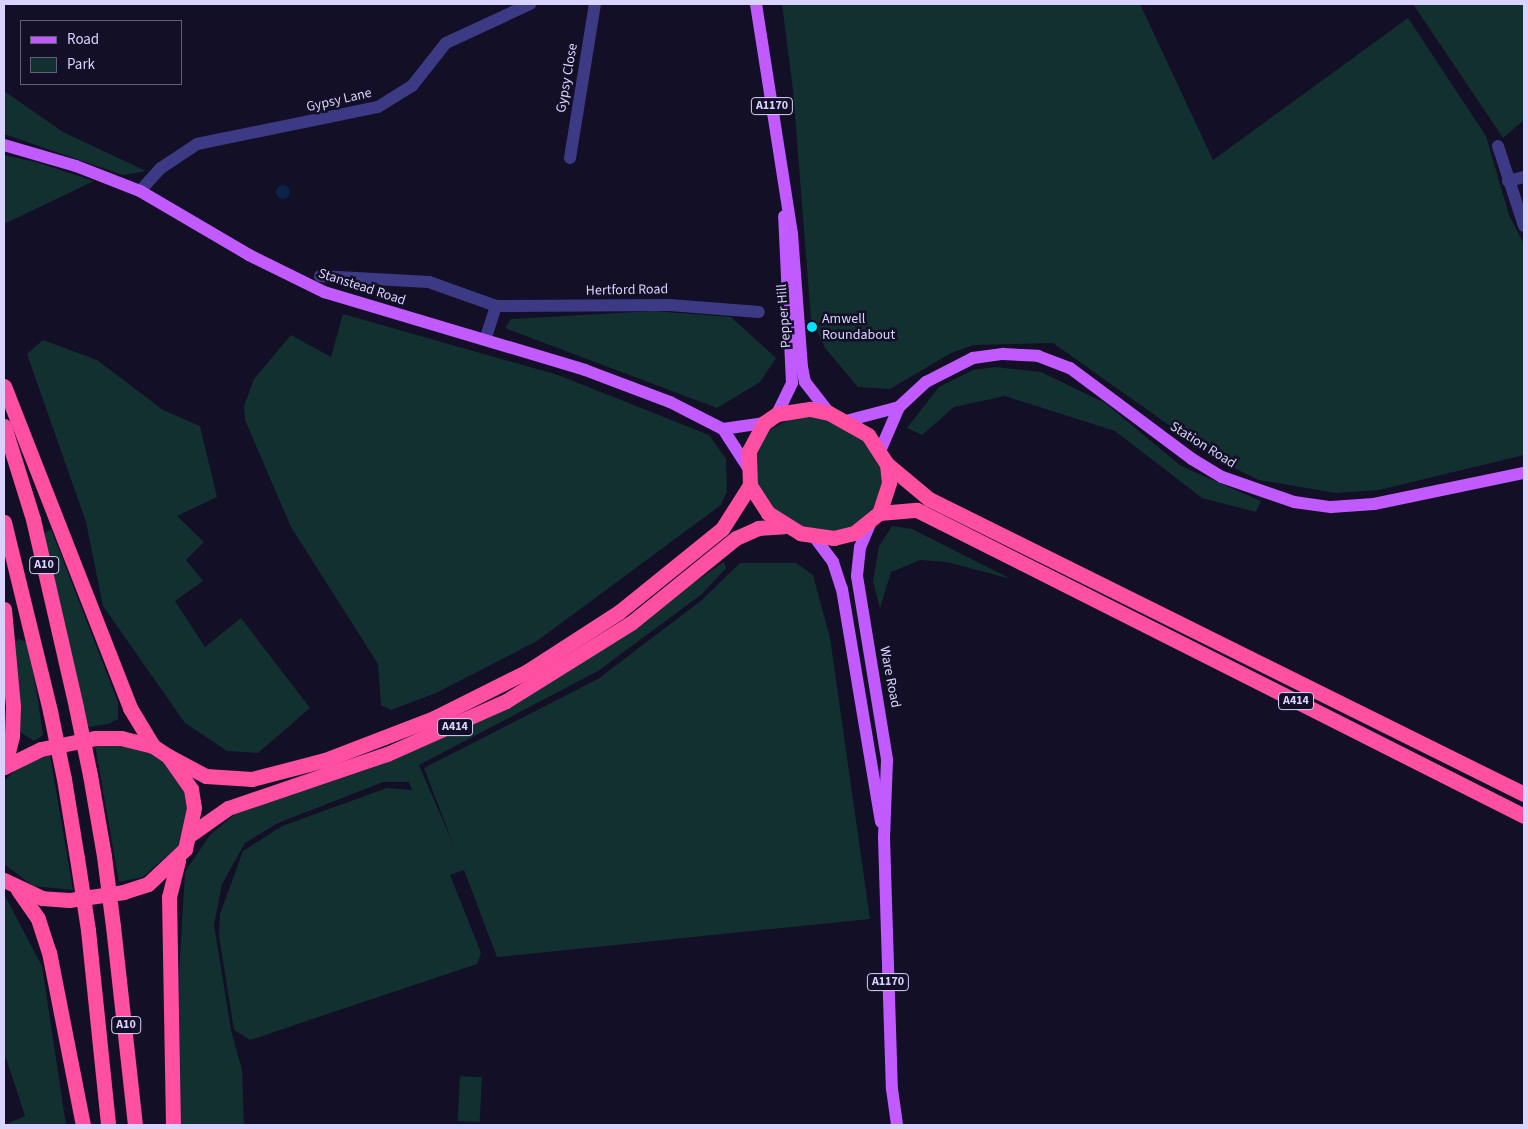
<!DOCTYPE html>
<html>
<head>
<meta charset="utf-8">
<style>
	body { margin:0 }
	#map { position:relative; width:1528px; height:1129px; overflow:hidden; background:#130f26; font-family:"Source Sans 3",sans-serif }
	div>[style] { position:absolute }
	.green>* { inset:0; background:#12302f; transform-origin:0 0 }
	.water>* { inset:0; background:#0c2248 }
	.round { border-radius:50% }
	.minor>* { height:12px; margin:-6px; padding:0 6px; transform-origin:6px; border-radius:6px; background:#3d3a85 }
	.major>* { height:12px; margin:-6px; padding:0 6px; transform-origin:6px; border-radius:6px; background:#c25bff }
	.highway>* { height:15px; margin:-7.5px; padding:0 7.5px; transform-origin:7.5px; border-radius:7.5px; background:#ff4fa3 }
	.highway-bridge>* { height:15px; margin:-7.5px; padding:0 7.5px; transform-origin:7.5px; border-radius:7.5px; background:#ff4fa3 }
	.dots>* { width:14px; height:14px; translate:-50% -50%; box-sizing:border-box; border:2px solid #130f26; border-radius:50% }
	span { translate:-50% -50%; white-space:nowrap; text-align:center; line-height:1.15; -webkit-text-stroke:5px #130f26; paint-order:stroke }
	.shield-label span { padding:1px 4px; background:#130f26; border:1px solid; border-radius:4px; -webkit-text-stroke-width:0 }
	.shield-label { font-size:12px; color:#d9d4ff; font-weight:700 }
	.street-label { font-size:14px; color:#d9d4ff }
	.poi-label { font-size:14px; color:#d9d4ff }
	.left { translate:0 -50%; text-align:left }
	.frame { position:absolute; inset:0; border:5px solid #d9d4ff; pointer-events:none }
	.legend { position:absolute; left:20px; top:20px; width:162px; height:65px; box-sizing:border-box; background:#130f26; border:1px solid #625e7d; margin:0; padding:6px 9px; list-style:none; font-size:15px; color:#d9d4ff }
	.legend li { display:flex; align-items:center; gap:10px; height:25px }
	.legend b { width:25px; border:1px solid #625e7d }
</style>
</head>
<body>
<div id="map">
	<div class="green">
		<div style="clip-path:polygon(782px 4px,1140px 4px,1213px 160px,1408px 18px,1486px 136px,1509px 215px,1524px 244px,1524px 455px,1379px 490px,1336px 493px,1259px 480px,1221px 462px,1053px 343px,974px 345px,951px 353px,890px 389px,858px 387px,825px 348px,811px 319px,793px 90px)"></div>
		<div style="clip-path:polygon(1413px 4px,1524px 4px,1524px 120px,1503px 138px)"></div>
		<div style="clip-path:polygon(4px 91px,63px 132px,146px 171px,123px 175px,4px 134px)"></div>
		<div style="clip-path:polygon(4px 155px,36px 162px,94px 181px,4px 224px)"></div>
		<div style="clip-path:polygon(654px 311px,731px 317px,776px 358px,760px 382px,717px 408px,505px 328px,511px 319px)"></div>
		<div style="clip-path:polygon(343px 314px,558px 375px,709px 435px,726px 459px,727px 491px,721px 505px,537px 641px,436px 693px,391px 710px,381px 705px,378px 664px,291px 527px,245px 420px,244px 406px,254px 379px,291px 335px,331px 357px)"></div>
		<div style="clip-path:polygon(43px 340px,97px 360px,163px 410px,200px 426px,217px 497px,177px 516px,204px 542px,186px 560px,203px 581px,175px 601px,205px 647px,241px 618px,310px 708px,258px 753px,227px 751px,185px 723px,103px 606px,86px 522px,27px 354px)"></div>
		<div style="clip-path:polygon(995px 367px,1041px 372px,1105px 403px,1181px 466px,1261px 501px,1256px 512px,1202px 498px,1115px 431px,1005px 396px,954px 407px,922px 435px,907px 428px,939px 387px,973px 370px)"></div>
		<div style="clip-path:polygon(796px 416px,820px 417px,865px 439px,881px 469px,882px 486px,873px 509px,846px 531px,811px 532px,772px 510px,757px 489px,755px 454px,768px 431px)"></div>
		<div style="clip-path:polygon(892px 526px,912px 529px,1011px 579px,947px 562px,920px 560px,891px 572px,880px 608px,873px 582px,879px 546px)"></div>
		<div style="clip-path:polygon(51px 529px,118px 702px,118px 719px,108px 724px,88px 727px,44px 533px)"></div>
		<div style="clip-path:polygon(724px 562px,726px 568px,702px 594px,598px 671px,419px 765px,454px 846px,424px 768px,598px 679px,702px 600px,740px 563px,796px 563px,813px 575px,830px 638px,870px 919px,497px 957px,464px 870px,450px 875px,481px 953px,477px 964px,250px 1040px,234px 1030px,219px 936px,220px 914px,243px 851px,282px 826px,387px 788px,412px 790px,409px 782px,383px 782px,278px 823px,245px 843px,222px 884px,214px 925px,231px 1030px,242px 1070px,244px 1125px,181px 1125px,179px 974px,185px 872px,210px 835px,235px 814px,374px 767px,532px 694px)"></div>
		<div style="clip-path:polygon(18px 639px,27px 642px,36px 688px,43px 735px,34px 741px,20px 732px,13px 645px)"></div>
		<div style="clip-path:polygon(95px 745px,138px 745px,163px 759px,184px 791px,187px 810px,178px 846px,143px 877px,119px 882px)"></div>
		<div style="clip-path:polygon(50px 755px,73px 890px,33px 886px,4px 864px,4px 781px,20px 766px)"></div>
		<div style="clip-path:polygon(4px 894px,42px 966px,66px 1125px,4px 1125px,25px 1116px,4px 1052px)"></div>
		<div style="left:460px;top:1076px;width:22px;height:45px;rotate:3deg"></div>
	</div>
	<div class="water">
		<div class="round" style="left:276px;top:185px;width:14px;height:14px"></div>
	</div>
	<div class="minor">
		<div style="left:1498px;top:146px;width:84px;rotate:72deg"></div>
		<div style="left:570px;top:158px;width:156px;rotate:-80.8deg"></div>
		<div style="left:1508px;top:181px;width:16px;rotate:-14deg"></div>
		<div style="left:140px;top:191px;width:31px;rotate:-48deg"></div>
		<div style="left:161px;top:168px;width:43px;rotate:-33.7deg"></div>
		<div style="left:197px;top:144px;width:185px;rotate:-11.6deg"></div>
		<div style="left:378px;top:107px;width:40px;rotate:-32deg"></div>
		<div style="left:412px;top:86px;width:55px;rotate:-51.7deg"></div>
		<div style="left:446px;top:43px;width:93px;rotate:-24.9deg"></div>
		<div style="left:320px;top:276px;width:109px;rotate:3.2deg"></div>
		<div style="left:429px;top:282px;width:71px;rotate:19.7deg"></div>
		<div style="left:496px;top:306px;width:174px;rotate:-0.3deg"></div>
		<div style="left:670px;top:305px;width:89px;rotate:4.5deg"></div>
		<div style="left:485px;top:340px;width:36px;rotate:-72deg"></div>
	</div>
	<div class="major">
		<div style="left:756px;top:4px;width:233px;rotate:81.1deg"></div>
		<div style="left:792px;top:234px;width:133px;rotate:85.7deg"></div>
		<div style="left:802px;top:367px;width:15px;rotate:79deg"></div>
		<div style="left:805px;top:382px;width:39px;rotate:52deg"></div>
		<div style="left:4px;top:145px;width:75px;rotate:16.3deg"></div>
		<div style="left:76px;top:166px;width:69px;rotate:21.3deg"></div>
		<div style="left:140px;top:191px;width:126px;rotate:30.4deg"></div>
		<div style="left:249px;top:255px;width:84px;rotate:26.3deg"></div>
		<div style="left:324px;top:292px;width:272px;rotate:16.6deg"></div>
		<div style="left:585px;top:370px;width:91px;rotate:20.6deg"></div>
		<div style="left:670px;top:402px;width:59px;rotate:27deg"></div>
		<div style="left:723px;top:429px;width:44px;rotate:57deg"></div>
		<div style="left:777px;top:414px;width:34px;rotate:-64deg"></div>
		<div style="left:792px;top:383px;width:167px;rotate:-92.7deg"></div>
		<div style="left:846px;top:421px;width:55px;rotate:-14.8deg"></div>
		<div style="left:723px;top:429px;width:41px;rotate:-8.3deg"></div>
		<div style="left:880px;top:451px;width:48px;rotate:-66.6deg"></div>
		<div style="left:899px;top:407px;width:37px;rotate:-43deg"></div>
		<div style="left:926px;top:382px;width:53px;rotate:-27.1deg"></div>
		<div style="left:973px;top:358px;width:30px;rotate:-8deg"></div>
		<div style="left:1003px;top:354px;width:35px;rotate:3deg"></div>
		<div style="left:1038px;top:356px;width:34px;rotate:21deg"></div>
		<div style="left:1070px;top:368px;width:152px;rotate:36.7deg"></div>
		<div style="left:1192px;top:459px;width:35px;rotate:31deg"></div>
		<div style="left:1222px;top:477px;width:76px;rotate:19.1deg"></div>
		<div style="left:1294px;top:502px;width:37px;rotate:8deg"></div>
		<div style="left:1331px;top:507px;width:43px;rotate:-4deg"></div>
		<div style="left:1374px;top:504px;width:153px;rotate:-11.7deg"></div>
		<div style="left:870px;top:524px;width:25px;rotate:113deg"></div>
		<div style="left:860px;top:547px;width:29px;rotate:96deg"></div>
		<div style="left:857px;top:576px;width:186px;rotate:80.7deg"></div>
		<div style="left:887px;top:760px;width:78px;rotate:92.2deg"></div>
		<div style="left:884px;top:838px;width:251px;rotate:88.2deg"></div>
		<div style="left:892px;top:1089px;width:36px;rotate:82deg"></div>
		<div style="left:815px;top:538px;width:30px;rotate:53deg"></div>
		<div style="left:833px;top:562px;width:28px;rotate:72deg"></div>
		<div style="left:842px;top:589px;width:236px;rotate:80.5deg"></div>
	</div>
	<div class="highway">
		<div style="left:4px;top:386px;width:346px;rotate:68.6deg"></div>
		<div style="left:130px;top:708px;width:44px;rotate:58.8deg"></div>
		<div style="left:810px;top:409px;width:19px;rotate:12deg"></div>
		<div style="left:829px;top:413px;width:45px;rotate:29.4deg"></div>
		<div style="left:868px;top:435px;width:35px;rotate:57deg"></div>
		<div style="left:887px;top:464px;width:19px;rotate:84deg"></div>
		<div style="left:889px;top:483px;width:32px;rotate:108deg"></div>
		<div style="left:879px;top:513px;width:32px;rotate:141deg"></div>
		<div style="left:854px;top:533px;width:21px;rotate:166deg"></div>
		<div style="left:834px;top:538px;width:34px;rotate:-172deg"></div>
		<div style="left:800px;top:533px;width:38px;rotate:-148deg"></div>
		<div style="left:768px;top:513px;width:33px;rotate:-123deg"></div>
		<div style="left:750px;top:485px;width:34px;rotate:-92deg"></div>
		<div style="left:749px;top:451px;width:32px;rotate:-62deg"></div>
		<div style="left:764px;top:423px;width:16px;rotate:-35deg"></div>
		<div style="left:777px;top:414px;width:33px;rotate:-9deg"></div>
		<div style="left:4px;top:426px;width:97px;rotate:72.7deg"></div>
		<div style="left:33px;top:519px;width:193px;rotate:77.1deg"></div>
		<div style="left:887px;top:464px;width:55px;rotate:39.8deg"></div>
		<div style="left:929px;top:499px;width:664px;rotate:26.37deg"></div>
		<div style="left:879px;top:513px;width:38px;rotate:-5deg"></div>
		<div style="left:917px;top:510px;width:680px;rotate:26.75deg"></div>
		<div style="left:4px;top:522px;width:195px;rotate:76.3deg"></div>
		<div style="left:4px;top:609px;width:97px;rotate:84.7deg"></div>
		<div style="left:13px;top:706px;width:30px;rotate:92deg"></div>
		<div style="left:12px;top:736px;width:32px;rotate:104deg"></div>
		<div style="left:168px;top:756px;width:43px;rotate:27.8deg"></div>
		<div style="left:206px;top:776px;width:46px;rotate:3.7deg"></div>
		<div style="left:252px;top:779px;width:75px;rotate:-14.6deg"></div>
		<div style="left:325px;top:760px;width:117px;rotate:-21.1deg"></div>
		<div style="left:434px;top:718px;width:103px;rotate:-26.6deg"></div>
		<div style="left:526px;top:672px;width:111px;rotate:-32.8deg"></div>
		<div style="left:619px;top:612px;width:132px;rotate:-38.9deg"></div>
		<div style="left:722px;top:529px;width:52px;rotate:-57.5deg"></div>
		<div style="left:4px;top:767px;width:41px;rotate:-25.9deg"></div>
		<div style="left:41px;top:749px;width:55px;rotate:-11.5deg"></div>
		<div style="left:95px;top:738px;width:26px"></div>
		<div style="left:121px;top:738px;width:33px;rotate:14deg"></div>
		<div style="left:153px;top:746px;width:18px;rotate:34deg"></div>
		<div style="left:168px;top:756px;width:40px;rotate:55.1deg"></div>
		<div style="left:191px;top:789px;width:19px;rotate:81deg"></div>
		<div style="left:194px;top:808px;width:42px;rotate:102.4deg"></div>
		<div style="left:185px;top:849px;width:51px;rotate:136.6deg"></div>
		<div style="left:148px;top:884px;width:25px;rotate:162deg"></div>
		<div style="left:124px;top:892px;width:56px;rotate:171.7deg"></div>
		<div style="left:69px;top:900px;width:27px;rotate:-176deg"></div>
		<div style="left:42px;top:898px;width:42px;rotate:-154.7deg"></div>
		<div style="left:90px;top:775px;width:82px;rotate:80.2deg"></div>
		<div style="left:64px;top:779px;width:80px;rotate:80.7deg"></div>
		<div style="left:191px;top:834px;width:45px;rotate:-35.1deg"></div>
		<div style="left:228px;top:808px;width:168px;rotate:-18.8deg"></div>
		<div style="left:387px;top:754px;width:130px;rotate:-24deg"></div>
		<div style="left:506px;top:701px;width:147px;rotate:-32deg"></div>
		<div style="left:631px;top:623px;width:135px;rotate:-39deg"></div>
		<div style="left:736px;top:538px;width:24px;rotate:-24deg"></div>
		<div style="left:758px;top:528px;width:26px;rotate:-4deg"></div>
		<div style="left:18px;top:890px;width:35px;rotate:55deg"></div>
		<div style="left:38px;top:919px;width:35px;rotate:72deg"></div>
		<div style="left:49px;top:952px;width:176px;rotate:78.9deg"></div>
		<div style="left:113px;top:926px;width:200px;rotate:83.7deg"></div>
		<div style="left:88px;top:930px;width:196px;rotate:84.1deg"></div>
		<div style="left:173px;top:1125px;width:228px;rotate:-91deg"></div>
		<div style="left:169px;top:897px;width:38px;rotate:-76deg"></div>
	</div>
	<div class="highway-bridge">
		<div style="left:76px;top:707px;width:69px;rotate:78.4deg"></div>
		<div style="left:50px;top:711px;width:69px;rotate:78.4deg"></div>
		<div style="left:104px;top:856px;width:71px;rotate:82.7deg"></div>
		<div style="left:77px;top:858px;width:73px;rotate:81.3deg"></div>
	</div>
	<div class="dots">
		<div style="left:812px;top:327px;background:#00e5ff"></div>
	</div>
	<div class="shield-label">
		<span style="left:772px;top:106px">A1170</span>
		<span style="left:44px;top:565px">A10</span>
		<span style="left:1296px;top:701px">A414</span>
		<span style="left:455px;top:727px">A414</span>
		<span style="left:888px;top:982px">A1170</span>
		<span style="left:126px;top:1025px">A10</span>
	</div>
	<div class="street-label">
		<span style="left:567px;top:78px;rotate:-80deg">Gypsy Close</span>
		<span style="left:339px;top:100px;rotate:-13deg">Gypsy Lane</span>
		<span style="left:362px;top:287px;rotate:18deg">Stanstead Road</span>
		<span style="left:627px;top:290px;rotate:-1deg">Hertford Road</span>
		<span style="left:784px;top:316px;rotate:-94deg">Pepper Hill</span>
		<span style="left:1203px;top:445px;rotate:32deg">Station Road</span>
		<span style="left:890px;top:677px;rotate:79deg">Ware Road</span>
	</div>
	<div class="poi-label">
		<span class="left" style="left:822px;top:327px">Amwell<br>Roundabout</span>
	</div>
	<div class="frame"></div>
	<ul class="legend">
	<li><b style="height:6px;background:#c25bff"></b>Road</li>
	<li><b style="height:14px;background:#12302f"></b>Park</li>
	</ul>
</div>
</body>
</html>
